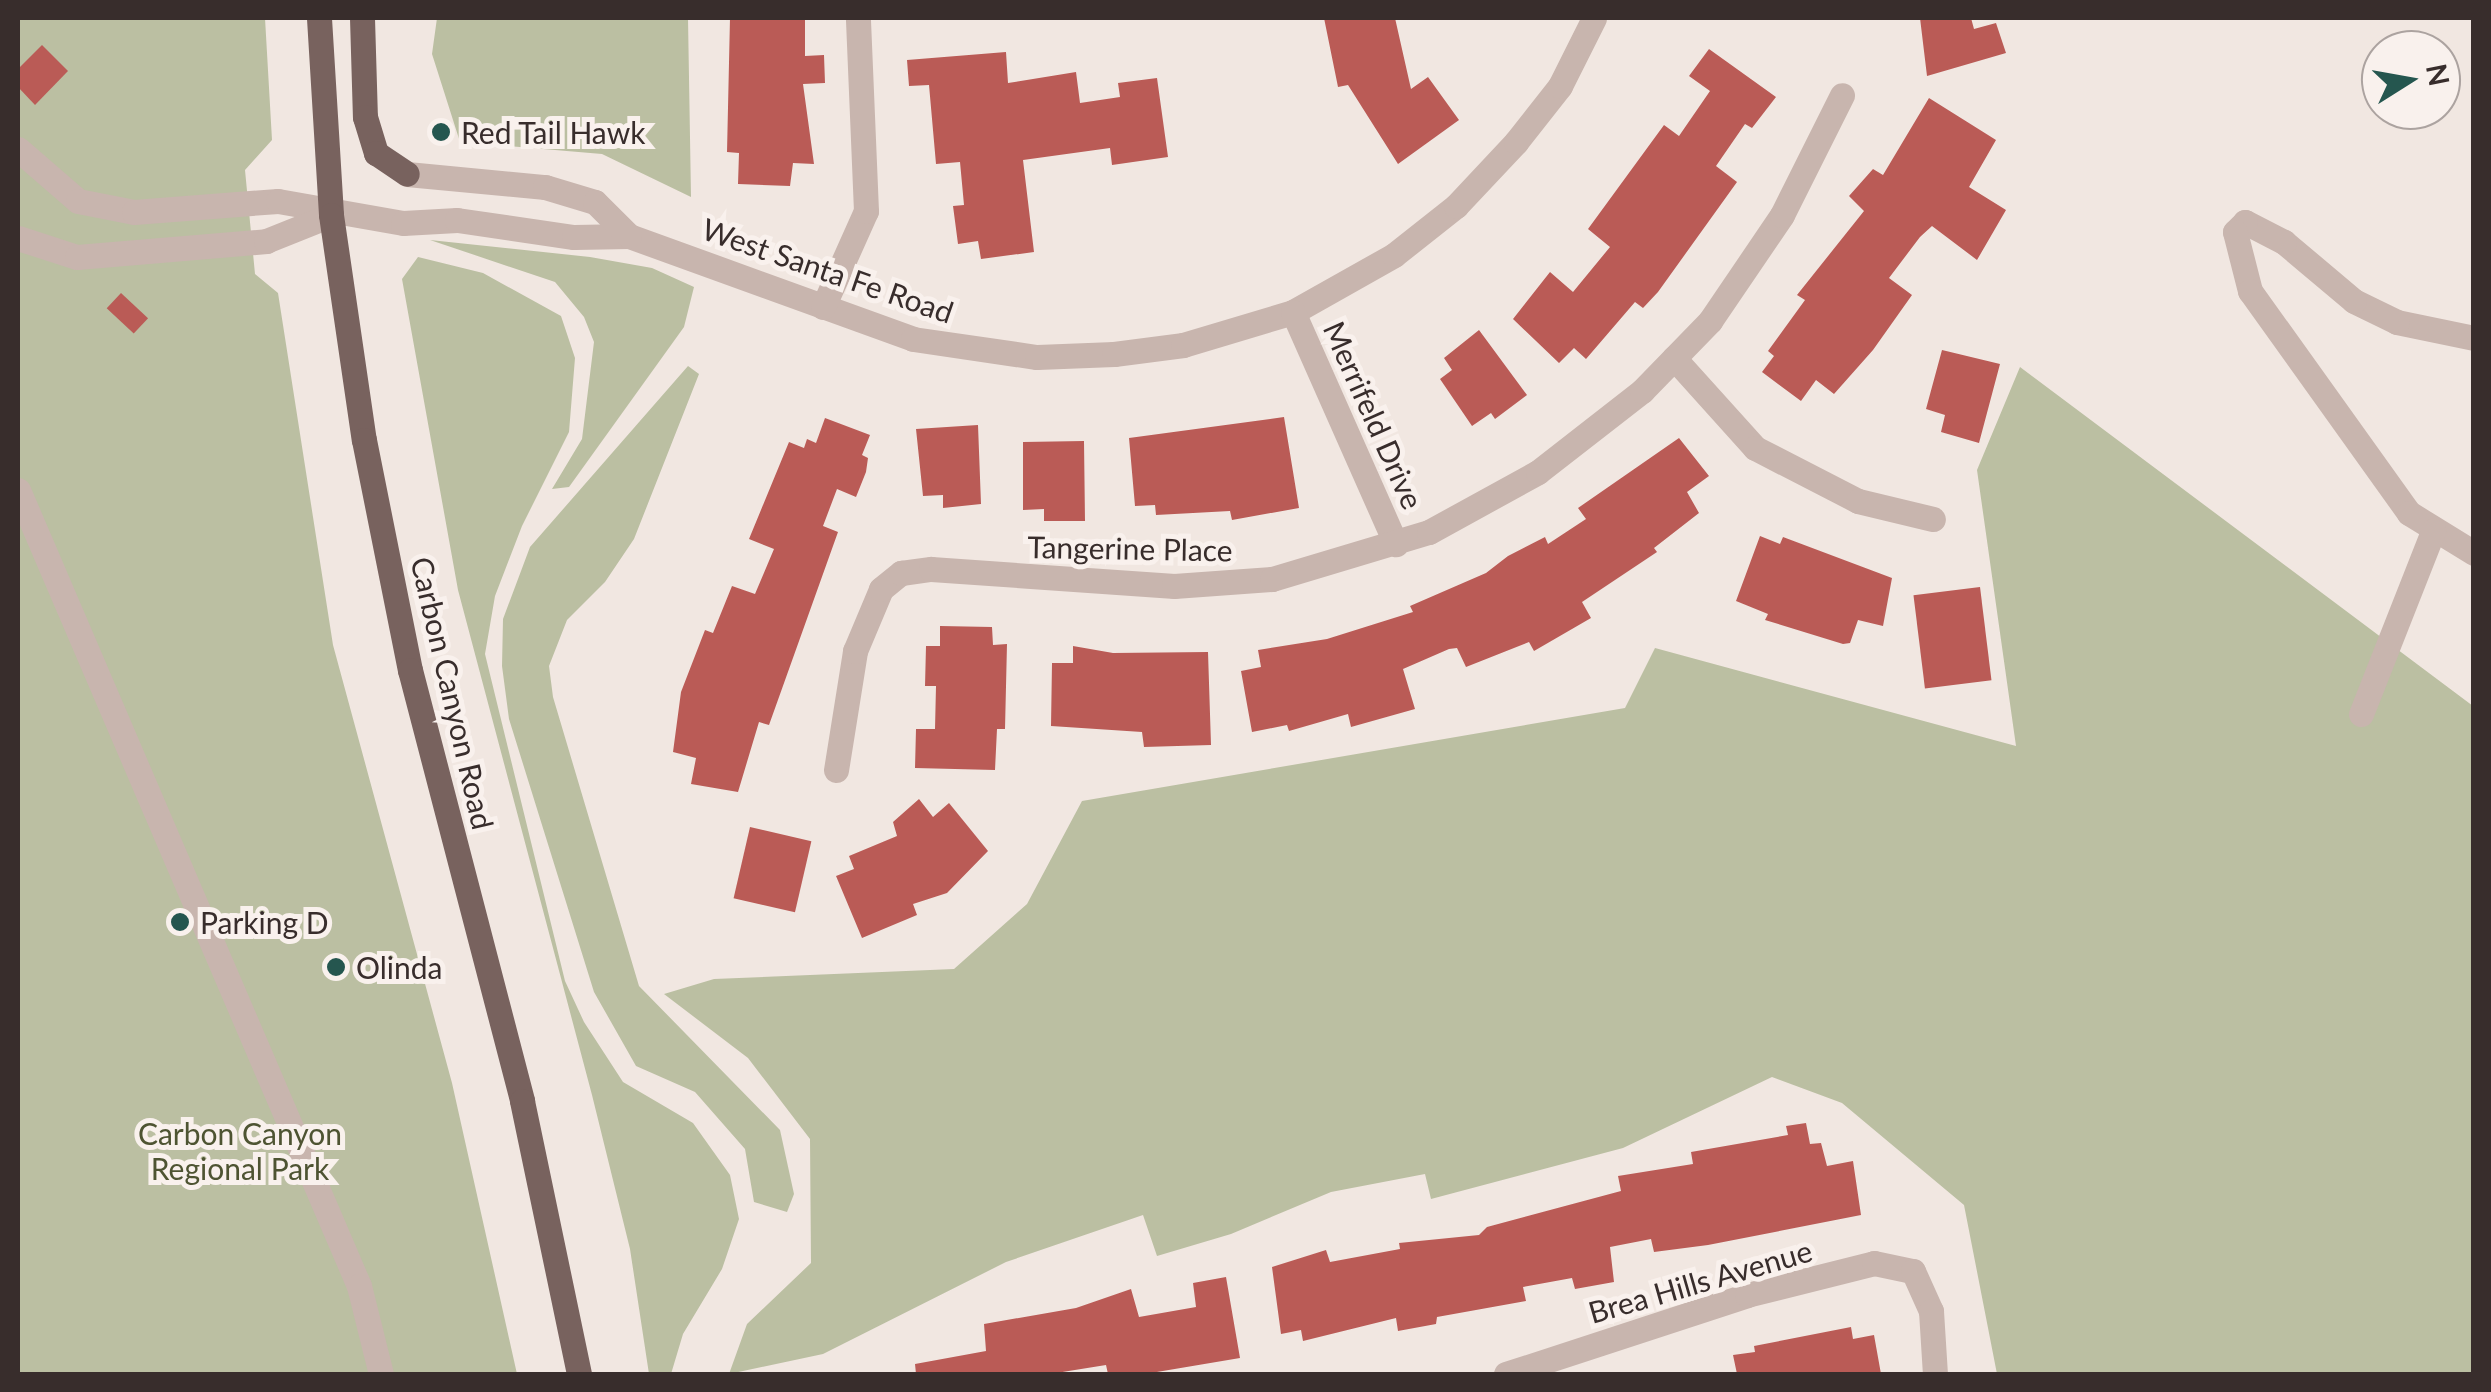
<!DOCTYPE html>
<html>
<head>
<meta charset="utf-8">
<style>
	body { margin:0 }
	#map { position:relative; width:2491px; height:1392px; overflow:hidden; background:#f1e7e1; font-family:Lato,sans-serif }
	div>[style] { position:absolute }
	.green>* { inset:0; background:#bbbfa2 }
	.building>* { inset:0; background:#ba5b56; transform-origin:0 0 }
	.minor>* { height:25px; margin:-12.5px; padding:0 12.5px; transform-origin:12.5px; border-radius:12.5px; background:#c8b5ae }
	.major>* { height:25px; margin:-12.5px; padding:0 12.5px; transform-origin:12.5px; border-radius:12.5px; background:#78625e }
	.dots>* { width:28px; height:28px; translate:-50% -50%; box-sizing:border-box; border:5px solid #f9f1ed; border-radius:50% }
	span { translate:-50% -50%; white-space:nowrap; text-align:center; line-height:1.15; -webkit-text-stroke:10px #f9f1ed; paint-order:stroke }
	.poi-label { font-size:30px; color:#382d2c }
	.left { translate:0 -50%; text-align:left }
	.street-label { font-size:30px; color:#382d2c }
	.park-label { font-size:30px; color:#4e5432 }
	.frame { position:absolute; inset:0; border:20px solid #382d2c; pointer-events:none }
	.north { position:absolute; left:2361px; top:30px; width:100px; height:100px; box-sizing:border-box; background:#f9f1ed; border:2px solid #aca3a0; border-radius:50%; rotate:79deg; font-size:28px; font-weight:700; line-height:40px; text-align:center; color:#382d2c }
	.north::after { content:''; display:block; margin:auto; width:35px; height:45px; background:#25564f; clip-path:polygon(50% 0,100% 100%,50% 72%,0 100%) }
</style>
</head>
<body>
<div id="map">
	<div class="green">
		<div style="clip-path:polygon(18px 18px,265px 18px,272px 140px,245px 170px,255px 274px,278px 293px,333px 645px,452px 1083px,517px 1374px,18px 1374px)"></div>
		<div style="clip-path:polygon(437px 18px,688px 18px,691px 197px,602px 154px,460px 142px,432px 54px)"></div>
		<div style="clip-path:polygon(430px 240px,590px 257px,652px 268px,694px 287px,684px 327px,569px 487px,552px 489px,582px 439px,594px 342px,584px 317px,555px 282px)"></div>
		<div style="clip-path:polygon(418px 257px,483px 273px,561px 316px,575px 358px,569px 432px,522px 526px,495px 596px,485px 654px,565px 981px,584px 1022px,623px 1082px,693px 1123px,730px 1175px,739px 1219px,722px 1269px,683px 1334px,671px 1374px,649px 1374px,630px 1249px,592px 1095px,458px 590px,402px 279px)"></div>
		<div style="clip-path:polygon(688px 366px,699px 374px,634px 539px,605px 582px,567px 620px,549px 666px,553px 697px,639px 986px,780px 1130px,794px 1194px,787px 1212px,754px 1202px,745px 1149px,695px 1092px,636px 1066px,594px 992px,509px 719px,502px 666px,503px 619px,530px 547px)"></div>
		<div style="clip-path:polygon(2020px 367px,2473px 706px,2473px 1374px,1997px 1374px,1964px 1205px,1842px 1103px,1772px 1077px,1623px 1148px,1431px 1199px,1425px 1174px,1331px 1192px,1231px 1234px,1157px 1256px,1143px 1215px,1006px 1262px,823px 1354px,729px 1374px,747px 1324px,811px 1263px,810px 1139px,748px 1058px,664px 994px,714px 979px,954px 969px,1027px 904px,1082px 801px,1625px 708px,1655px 648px,2016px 746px,1977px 470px)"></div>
	</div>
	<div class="building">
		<div style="clip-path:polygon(730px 18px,805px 18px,805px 56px,824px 55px,825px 83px,803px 84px,814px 164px,793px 163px,790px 186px,738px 184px,739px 153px,727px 152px)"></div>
		<div style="clip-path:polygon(1324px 18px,1395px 18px,1411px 89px,1428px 77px,1459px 120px,1398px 164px,1348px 85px,1338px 87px)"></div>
		<div style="clip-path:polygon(1920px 18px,1971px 18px,1974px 29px,1996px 23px,2006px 53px,1927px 76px)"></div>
		<div style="clip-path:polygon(42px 45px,68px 71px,35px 105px,18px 87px,18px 69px)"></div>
		<div style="clip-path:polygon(1709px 49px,1776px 97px,1752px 128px,1745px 124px,1716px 166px,1737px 182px,1658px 292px,1643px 308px,1635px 302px,1586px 359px,1574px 348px,1559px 363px,1513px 319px,1550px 272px,1573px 292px,1610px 247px,1588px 229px,1664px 125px,1679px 136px,1710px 91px,1689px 76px)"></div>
		<div style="clip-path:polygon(1006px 52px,1008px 83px,1076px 72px,1080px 103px,1120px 97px,1118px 83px,1157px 78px,1168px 157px,1112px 165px,1110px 148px,1023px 160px,1034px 252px,981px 259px,978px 241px,958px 244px,953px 206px,964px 205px,960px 162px,936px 164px,929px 85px,909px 86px,907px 60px)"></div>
		<div style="clip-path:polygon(1929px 98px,1996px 140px,1969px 187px,2006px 210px,1977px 260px,1932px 226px,1920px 237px,1889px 278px,1912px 295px,1873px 350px,1834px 394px,1816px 380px,1801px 401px,1762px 372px,1774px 356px,1768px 351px,1805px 300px,1797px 295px,1864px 211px,1849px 196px,1873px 169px,1883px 175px)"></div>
		<div style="left:121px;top:293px;width:37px;height:21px;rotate:43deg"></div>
		<div style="clip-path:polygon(1479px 330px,1527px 395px,1495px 419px,1491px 413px,1472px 426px,1440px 379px,1452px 370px,1444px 358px)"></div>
		<div style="clip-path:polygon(1942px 350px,2000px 364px,1979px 443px,1941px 432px,1945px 415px,1926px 409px)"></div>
		<div style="clip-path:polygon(1284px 417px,1299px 508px,1232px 520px,1230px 511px,1156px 515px,1155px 505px,1135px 506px,1129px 438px)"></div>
		<div style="clip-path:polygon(825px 418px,870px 435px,862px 455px,868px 458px,866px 472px,856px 497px,837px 489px,823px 526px,838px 532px,769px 725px,759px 722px,738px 792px,691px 784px,696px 758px,673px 752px,681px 692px,705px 630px,713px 633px,732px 586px,755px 594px,774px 549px,749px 539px,789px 442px,804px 448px,807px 439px,816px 443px)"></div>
		<div style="clip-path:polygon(978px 425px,981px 504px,943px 508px,943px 495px,923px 496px,916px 429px)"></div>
		<div style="clip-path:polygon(1679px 438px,1709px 476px,1687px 492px,1699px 513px,1654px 548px,1657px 552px,1582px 602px,1591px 618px,1534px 651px,1529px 642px,1466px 667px,1457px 648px,1449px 649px,1403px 669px,1415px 709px,1351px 727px,1348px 714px,1289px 731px,1287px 725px,1252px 732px,1241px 671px,1261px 667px,1258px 650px,1327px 639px,1413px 612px,1410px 606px,1486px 573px,1508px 556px,1545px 537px,1548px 544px,1586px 519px,1578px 508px)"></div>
		<div style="clip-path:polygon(1084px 441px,1085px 521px,1044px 521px,1044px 509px,1023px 510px,1023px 442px)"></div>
		<div style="clip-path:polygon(1760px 536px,1780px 544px,1783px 537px,1892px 578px,1883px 626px,1858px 620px,1850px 643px,1843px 644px,1765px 620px,1768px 614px,1736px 601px)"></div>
		<div style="left:1980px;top:587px;width:94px;height:67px;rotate:83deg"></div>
		<div style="clip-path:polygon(940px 626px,992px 627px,993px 645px,1007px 644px,1005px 729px,997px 729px,995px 770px,915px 768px,916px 729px,935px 729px,936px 686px,925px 686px,926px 646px,940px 646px)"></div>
		<div style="clip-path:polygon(1073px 646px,1113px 653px,1208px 652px,1211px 745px,1144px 747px,1142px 732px,1051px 726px,1052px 663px,1073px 663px)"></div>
		<div style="clip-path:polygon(919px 799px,933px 817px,949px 803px,988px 851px,947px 893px,913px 904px,917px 915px,862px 938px,836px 876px,854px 869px,849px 856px,897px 836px,893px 822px)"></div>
		<div style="left:750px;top:827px;width:63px;height:73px;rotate:13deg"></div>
		<div style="clip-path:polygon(1806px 1123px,1810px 1144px,1821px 1143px,1827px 1166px,1853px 1161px,1861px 1215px,1708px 1245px,1654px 1252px,1651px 1239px,1610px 1247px,1614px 1282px,1575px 1289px,1572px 1278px,1523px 1287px,1526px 1301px,1437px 1317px,1436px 1324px,1398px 1331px,1396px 1318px,1303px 1341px,1301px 1330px,1281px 1334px,1272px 1267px,1326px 1250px,1330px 1262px,1400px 1249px,1399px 1243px,1479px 1235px,1487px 1227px,1621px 1191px,1618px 1176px,1693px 1164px,1691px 1152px,1788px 1135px,1786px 1126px)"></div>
		<div style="clip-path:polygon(1226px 1277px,1240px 1358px,1145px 1374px,1108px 1374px,1106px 1365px,1050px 1374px,916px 1374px,915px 1364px,986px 1351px,984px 1324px,1076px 1308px,1131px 1289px,1139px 1317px,1196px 1307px,1193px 1283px)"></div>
		<div style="clip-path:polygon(1851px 1327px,1853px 1339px,1874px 1335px,1881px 1374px,1737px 1374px,1733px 1355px,1755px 1352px,1754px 1346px)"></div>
	</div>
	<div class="minor">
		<div style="left:18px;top:149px;width:79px;rotate:40.9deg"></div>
		<div style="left:78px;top:201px;width:57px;rotate:11.1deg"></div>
		<div style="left:134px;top:212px;width:144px;rotate:-4.4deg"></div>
		<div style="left:278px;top:201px;width:127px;rotate:10deg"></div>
		<div style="left:403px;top:223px;width:54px;rotate:-3.2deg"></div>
		<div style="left:457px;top:220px;width:118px;rotate:8.3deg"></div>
		<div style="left:574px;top:237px;width:55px;rotate:-1deg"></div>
		<div style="left:629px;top:236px;width:302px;rotate:19.9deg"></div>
		<div style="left:913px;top:339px;width:125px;rotate:8.3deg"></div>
		<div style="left:1037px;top:357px;width:77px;rotate:-2.2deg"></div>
		<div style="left:1114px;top:354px;width:70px;rotate:-7.4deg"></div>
		<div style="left:1183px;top:345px;width:115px;rotate:-16.7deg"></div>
		<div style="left:1293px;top:312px;width:116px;rotate:-29.4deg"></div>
		<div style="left:1394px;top:255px;width:79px;rotate:-38.3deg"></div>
		<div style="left:1456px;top:206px;width:88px;rotate:-46.8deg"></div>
		<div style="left:1516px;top:142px;width:71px;rotate:-51.8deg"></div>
		<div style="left:1560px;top:86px;width:76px;rotate:-63.4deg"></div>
		<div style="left:407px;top:174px;width:139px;rotate:5.4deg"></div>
		<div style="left:545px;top:187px;width:52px;rotate:16.7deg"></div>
		<div style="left:595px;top:202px;width:48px;rotate:45deg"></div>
		<div style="left:18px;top:238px;width:62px;rotate:17.9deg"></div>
		<div style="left:77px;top:257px;width:190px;rotate:-4.8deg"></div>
		<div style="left:266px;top:241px;width:70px;rotate:-21.8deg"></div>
		<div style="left:823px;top:307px;width:105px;rotate:-65.9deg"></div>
		<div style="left:866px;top:211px;width:193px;rotate:-92.4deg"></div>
		<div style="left:1293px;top:312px;width:254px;rotate:66.1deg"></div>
		<div style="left:2474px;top:338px;width:79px;rotate:-168.3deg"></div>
		<div style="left:2397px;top:322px;width:48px;rotate:-154deg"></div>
		<div style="left:2354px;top:301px;width:92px;rotate:-139.9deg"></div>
		<div style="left:2284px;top:242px;width:44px;rotate:-152.9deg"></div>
		<div style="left:2245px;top:222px;width:14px;rotate:135deg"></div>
		<div style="left:2235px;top:232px;width:61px;rotate:75.7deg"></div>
		<div style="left:2250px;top:291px;width:273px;rotate:54.4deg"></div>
		<div style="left:2409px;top:513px;width:76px;rotate:31.6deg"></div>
		<div style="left:1674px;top:358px;width:121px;rotate:48deg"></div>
		<div style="left:1755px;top:448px;width:116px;rotate:27.2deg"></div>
		<div style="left:1858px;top:501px;width:77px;rotate:13.5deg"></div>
		<div style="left:18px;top:490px;width:866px;rotate:66.81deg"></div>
		<div style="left:359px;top:1286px;width:91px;rotate:76deg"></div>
		<div style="left:2361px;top:714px;width:197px;rotate:-68.5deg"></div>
		<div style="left:836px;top:770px;width:121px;rotate:-80.9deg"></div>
		<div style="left:855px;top:651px;width:67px;rotate:-67.2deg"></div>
		<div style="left:881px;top:589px;width:26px;rotate:-39deg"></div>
		<div style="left:901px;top:573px;width:30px;rotate:-8deg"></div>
		<div style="left:931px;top:569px;width:244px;rotate:4deg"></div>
		<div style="left:1174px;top:586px;width:98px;rotate:-4.1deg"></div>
		<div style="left:1272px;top:579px;width:164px;rotate:-16.7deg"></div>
		<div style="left:1429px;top:532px;width:124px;rotate:-28.8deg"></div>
		<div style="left:1538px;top:472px;width:132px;rotate:-37.9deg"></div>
		<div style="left:1642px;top:391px;width:98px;rotate:-45.8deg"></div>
		<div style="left:1710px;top:321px;width:128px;rotate:-55.8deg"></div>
		<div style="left:1782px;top:215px;width:134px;rotate:-63.4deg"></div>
		<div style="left:1506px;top:1374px;width:254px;rotate:-18.1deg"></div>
		<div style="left:1747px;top:1295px;width:131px;rotate:-14.1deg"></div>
		<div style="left:1874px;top:1263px;width:40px;rotate:12deg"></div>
		<div style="left:1913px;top:1271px;width:44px;rotate:65.8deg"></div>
		<div style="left:1931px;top:1311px;width:63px;rotate:86.4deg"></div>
	</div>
	<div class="major">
		<div style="left:319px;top:18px;width:197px;rotate:86.5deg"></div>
		<div style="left:331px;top:215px;width:227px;rotate:81.7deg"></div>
		<div style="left:364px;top:440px;width:235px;rotate:78.7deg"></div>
		<div style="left:410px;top:670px;width:445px;rotate:75.4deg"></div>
		<div style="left:522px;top:1101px;width:279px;rotate:78.2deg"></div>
		<div style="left:362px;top:18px;width:99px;rotate:88.3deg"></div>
		<div style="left:365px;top:117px;width:38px;rotate:73deg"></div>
		<div style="left:376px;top:153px;width:37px;rotate:34deg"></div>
	</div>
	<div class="dots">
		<div style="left:441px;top:132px;background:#25564f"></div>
		<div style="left:180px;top:922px;background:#25564f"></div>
		<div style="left:336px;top:967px;background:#25564f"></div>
	</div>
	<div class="poi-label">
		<span class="left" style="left:461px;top:132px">Red Tail Hawk</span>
		<span class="left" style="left:200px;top:922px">Parking D</span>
		<span class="left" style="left:356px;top:967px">Olinda</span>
	</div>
	<div class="street-label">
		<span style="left:828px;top:270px;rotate:19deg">West Santa Fe Road</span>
		<span style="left:1374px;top:415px;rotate:66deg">Merrifeld Drive</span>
		<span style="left:1130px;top:548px;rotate:1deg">Tangerine Place</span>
		<span style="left:453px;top:693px;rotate:77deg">Carbon Canyon Road</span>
		<span style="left:1700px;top:1281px;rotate:-16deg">Brea Hills Avenue</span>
	</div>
	<div class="park-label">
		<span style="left:240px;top:1150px">Carbon Canyon<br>Regional Park</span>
	</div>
	<div class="frame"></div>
	<div class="north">N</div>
</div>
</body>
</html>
